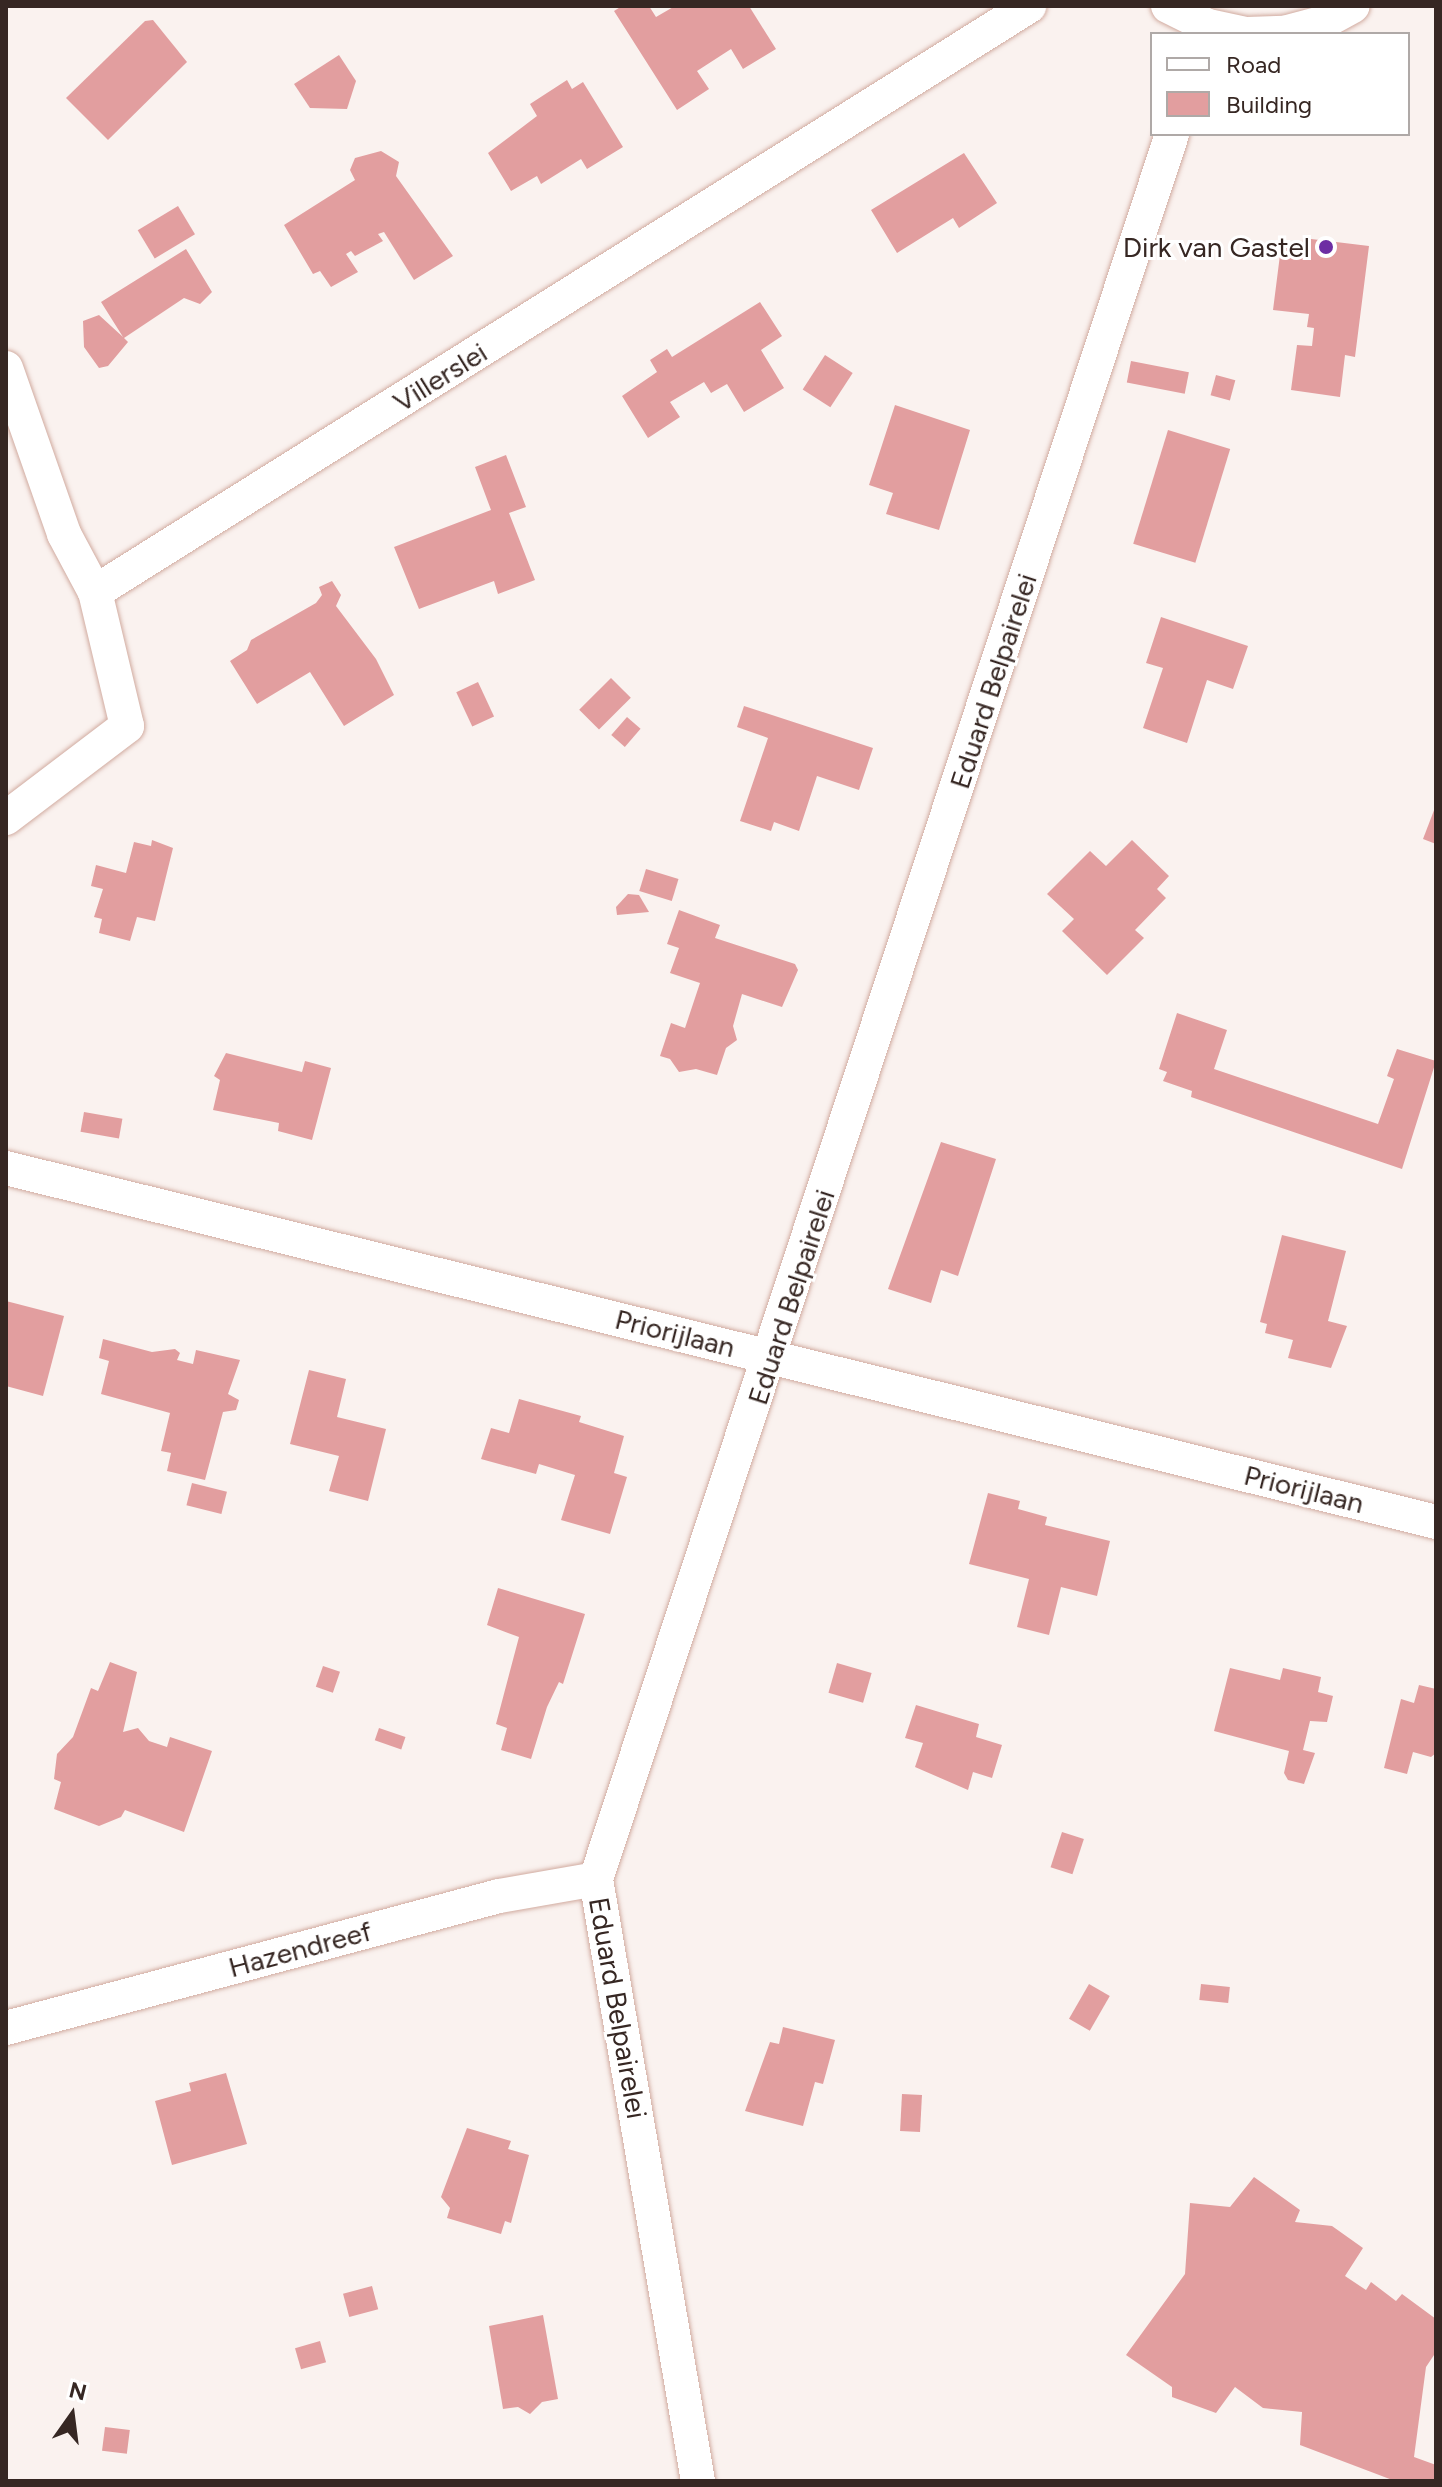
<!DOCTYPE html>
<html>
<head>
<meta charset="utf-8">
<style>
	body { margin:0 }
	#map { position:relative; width:1442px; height:2487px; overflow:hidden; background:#faf2ef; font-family:Figtree,sans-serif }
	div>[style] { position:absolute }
	.building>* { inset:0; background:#e29e9f; transform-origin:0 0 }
	.roads { filter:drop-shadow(0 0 2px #d1aba0) drop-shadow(0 0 2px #d1aba0) }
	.minor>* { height:34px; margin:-17px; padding:0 17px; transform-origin:17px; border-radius:17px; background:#fff }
	.dots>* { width:22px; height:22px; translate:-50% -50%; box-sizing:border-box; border:4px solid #fff; border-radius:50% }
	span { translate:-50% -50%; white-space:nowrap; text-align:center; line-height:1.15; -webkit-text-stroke:6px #fff; paint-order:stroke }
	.poi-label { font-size:28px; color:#362723 }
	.right { translate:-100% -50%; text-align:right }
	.street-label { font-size:28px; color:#362723 }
	.frame { position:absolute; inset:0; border:8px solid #362723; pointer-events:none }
	.legend { position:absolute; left:1150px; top:32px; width:260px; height:104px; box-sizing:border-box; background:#fff; border:2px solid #afa9a7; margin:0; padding:10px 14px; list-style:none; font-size:24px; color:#362723 }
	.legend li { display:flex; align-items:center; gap:16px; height:40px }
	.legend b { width:40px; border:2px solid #afa9a7 }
	.north { position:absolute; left:32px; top:2375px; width:80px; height:80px; -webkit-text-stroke:6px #fff; paint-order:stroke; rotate:14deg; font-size:22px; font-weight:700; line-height:32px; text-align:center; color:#362723 }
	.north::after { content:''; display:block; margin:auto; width:28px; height:36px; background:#362723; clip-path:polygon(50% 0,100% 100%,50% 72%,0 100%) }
</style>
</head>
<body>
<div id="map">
	<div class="building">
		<div style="clip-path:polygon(622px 6px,649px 6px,656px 17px,675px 6px,749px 6px,776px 49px,743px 69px,731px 49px,697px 71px,709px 89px,677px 110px,614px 11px)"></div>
		<div style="clip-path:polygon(153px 20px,187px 62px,108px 140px,66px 98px,145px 21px)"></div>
		<div style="clip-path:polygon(339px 55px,356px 81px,347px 109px,310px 108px,294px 84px)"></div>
		<div style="clip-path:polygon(567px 80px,572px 89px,583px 82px,623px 147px,587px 169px,581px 159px,541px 184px,537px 176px,511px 191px,488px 153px,537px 116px,530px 104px)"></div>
		<div style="clip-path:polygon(381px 151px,399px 162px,396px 176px,453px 256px,414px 280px,384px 232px,378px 234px,383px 241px,355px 256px,351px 251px,346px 254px,358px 272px,331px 287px,320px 271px,313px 274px,284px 225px,355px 180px,350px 170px,355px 158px)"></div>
		<div style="clip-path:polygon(964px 153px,997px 203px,959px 228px,953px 218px,897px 253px,871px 210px)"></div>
		<div style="left:178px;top:206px;width:33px;height:47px;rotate:59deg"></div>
		<div style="clip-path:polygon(1303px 238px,1369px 246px,1355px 357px,1345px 355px,1340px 397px,1291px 390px,1297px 345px,1312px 346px,1314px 328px,1307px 327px,1309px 314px,1273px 310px,1281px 247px,1302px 250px)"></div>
		<div style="clip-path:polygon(186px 249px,212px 292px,200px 304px,184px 298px,124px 338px,128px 342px,108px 366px,99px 368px,84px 347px,83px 321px,99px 315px,123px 337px,101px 302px)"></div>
		<div style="clip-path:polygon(760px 302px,782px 336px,761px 350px,784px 388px,744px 412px,727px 384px,711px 393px,704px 382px,670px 402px,680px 417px,648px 438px,622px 396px,657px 372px,650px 360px,667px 349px,672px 357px)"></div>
		<div style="left:825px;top:355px;width:33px;height:41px;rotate:33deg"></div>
		<div style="left:1131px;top:361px;width:59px;height:22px;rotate:11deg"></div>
		<div style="left:1216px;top:375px;width:20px;height:21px;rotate:15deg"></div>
		<div style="clip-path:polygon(895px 405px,970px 430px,939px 530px,886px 514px,893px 493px,869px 485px)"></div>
		<div style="left:1168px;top:430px;width:65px;height:119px;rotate:17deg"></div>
		<div style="clip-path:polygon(506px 455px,526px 507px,509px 513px,535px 580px,498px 594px,494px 581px,419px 609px,394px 547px,491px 510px,475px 467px)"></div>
		<div style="clip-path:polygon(332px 581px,341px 595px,336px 606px,376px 659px,394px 695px,344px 726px,310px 672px,257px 704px,230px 661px,247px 650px,251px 640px,316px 603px,322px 595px,319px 587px)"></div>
		<div style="clip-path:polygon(1161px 617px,1248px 646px,1233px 689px,1207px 680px,1187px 743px,1143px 728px,1163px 668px,1146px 663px)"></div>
		<div style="left:611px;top:678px;width:28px;height:45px;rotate:45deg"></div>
		<div style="left:478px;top:682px;width:38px;height:24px;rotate:65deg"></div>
		<div style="clip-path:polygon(744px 706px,873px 748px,859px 790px,817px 776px,799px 831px,774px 822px,771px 831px,740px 821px,768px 738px,737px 727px)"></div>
		<div style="left:627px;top:717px;width:18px;height:24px;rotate:41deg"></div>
		<div style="clip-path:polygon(1436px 805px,1436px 844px,1423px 839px)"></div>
		<div style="clip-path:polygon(152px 840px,173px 848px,155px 921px,137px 917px,130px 941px,99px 933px,102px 919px,94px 917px,103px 889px,91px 886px,96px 865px,126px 873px,134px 842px,151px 846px)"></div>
		<div style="clip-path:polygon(1132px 840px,1169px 876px,1157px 889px,1166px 898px,1135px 930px,1144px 938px,1107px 975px,1062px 931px,1074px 919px,1047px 894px,1090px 851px,1106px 866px)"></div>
		<div style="left:646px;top:869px;width:34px;height:23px;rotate:17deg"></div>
		<div style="clip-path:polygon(628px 894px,639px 895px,649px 912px,617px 915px,616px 907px)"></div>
		<div style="clip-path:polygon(679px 910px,720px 925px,715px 938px,795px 964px,798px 970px,782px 1007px,742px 994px,733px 1026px,737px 1040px,726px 1048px,717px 1075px,696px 1069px,679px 1072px,670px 1059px,660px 1056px,671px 1023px,685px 1028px,700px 983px,670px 973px,679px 948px,667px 944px)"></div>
		<div style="clip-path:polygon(1177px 1013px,1227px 1030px,1214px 1069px,1378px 1124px,1394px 1079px,1387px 1076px,1397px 1049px,1436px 1061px,1402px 1169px,1191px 1097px,1192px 1091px,1163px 1081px,1167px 1072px,1159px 1069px)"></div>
		<div style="clip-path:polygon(226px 1053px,302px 1072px,305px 1061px,331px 1068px,312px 1140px,278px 1131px,279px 1123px,213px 1110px,220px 1080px,214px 1076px)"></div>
		<div style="left:84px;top:1112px;width:39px;height:20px;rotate:10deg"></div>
		<div style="clip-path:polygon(941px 1142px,996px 1159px,958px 1276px,941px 1270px,931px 1303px,888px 1289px)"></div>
		<div style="clip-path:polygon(1282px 1235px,1346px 1251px,1328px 1321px,1347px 1326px,1331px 1368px,1288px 1358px,1293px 1340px,1265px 1333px,1267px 1324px,1260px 1322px)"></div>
		<div style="clip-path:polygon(6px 1301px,64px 1316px,43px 1396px,6px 1386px)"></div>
		<div style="clip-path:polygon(103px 1339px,152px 1352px,175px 1349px,180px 1353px,177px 1360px,193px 1364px,196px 1350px,240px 1360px,228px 1394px,239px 1400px,236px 1410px,223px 1412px,205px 1480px,167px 1471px,171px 1453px,161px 1451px,170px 1413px,101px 1394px,109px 1361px,99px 1358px)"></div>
		<div style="clip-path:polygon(309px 1370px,346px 1379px,337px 1417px,386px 1429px,368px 1501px,329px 1491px,339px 1456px,290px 1444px)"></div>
		<div style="clip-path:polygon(519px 1399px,581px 1416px,579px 1422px,624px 1436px,614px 1473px,627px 1477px,610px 1534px,561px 1520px,575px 1475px,539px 1464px,536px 1474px,481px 1459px,491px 1428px,509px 1433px)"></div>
		<div style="left:192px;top:1483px;width:36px;height:23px;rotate:14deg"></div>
		<div style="clip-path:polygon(988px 1493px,1020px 1501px,1018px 1509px,1047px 1517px,1045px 1525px,1110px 1541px,1097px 1596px,1061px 1587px,1049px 1635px,1017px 1627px,1029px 1579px,969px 1564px)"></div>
		<div style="clip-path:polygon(498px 1588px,585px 1614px,563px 1684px,559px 1682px,547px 1707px,531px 1759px,501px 1750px,507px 1728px,496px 1724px,519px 1637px,487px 1625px)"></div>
		<div style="clip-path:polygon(110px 1662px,137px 1672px,123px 1732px,138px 1728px,149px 1741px,167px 1747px,170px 1737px,212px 1751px,184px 1832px,125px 1810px,121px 1817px,99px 1826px,54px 1809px,61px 1782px,54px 1779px,57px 1754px,73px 1737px,91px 1688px,98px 1691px)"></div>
		<div style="left:837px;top:1663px;width:36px;height:31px;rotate:16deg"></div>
		<div style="left:323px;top:1666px;width:18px;height:22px;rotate:19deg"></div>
		<div style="clip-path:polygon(1230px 1668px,1280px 1680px,1283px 1668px,1321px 1677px,1318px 1692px,1333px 1696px,1327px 1722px,1310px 1721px,1303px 1750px,1315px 1753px,1304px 1784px,1288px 1780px,1284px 1773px,1289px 1751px,1214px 1731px)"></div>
		<div style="clip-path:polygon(1419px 1685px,1436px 1689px,1436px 1753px,1431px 1757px,1413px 1752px,1407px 1774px,1384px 1768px,1401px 1699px,1414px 1703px)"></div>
		<div style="clip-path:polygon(916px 1705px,979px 1724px,976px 1737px,1002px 1745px,992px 1778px,973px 1772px,968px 1790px,915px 1767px,923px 1743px,905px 1738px)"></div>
		<div style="left:379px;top:1728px;width:28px;height:13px;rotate:19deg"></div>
		<div style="left:1062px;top:1832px;width:23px;height:37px;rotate:18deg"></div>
		<div style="left:1089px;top:1984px;width:24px;height:40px;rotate:30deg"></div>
		<div style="left:1201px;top:1984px;width:29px;height:16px;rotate:6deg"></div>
		<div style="clip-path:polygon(783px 2027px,835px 2040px,823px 2084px,815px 2082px,803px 2126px,745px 2111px,770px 2042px,779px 2044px)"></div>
		<div style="clip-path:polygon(226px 2073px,247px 2144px,172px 2165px,155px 2101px,191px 2091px,189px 2083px)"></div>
		<div style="left:902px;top:2094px;width:20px;height:37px;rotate:3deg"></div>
		<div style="clip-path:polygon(467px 2128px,511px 2141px,508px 2149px,529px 2155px,511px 2223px,505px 2221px,501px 2234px,447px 2218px,450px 2208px,441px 2197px)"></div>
		<div style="clip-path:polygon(1254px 2177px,1300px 2210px,1295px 2222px,1332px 2226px,1363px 2248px,1345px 2276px,1366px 2290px,1371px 2282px,1396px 2301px,1402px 2294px,1436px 2319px,1436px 2352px,1426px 2367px,1414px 2457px,1436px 2465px,1436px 2481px,1395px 2481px,1300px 2445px,1302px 2412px,1263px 2408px,1235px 2387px,1216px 2413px,1172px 2397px,1172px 2387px,1126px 2355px,1185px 2274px,1190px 2203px,1230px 2207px)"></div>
		<div style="left:372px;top:2286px;width:24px;height:30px;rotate:75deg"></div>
		<div style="clip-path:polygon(543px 2315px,558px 2399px,542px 2402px,530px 2414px,518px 2407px,503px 2409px,489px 2326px)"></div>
		<div style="left:320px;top:2341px;width:22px;height:26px;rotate:74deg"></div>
		<div style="left:105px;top:2427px;width:25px;height:24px;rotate:7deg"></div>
	</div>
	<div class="roads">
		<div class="minor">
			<div style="left:1168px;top:6px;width:45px;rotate:26.6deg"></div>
			<div style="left:1208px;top:26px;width:38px;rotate:12deg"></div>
			<div style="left:1247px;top:34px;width:37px;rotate:-2deg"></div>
			<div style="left:1284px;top:33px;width:39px;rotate:-15deg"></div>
			<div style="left:1322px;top:23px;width:35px;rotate:-29deg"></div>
			<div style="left:6px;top:368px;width:176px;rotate:70.7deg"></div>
			<div style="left:64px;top:534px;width:66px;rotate:61.9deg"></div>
			<div style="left:6px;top:818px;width:152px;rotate:-37.2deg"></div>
			<div style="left:127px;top:726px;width:138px;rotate:-103.4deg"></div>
			<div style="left:95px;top:592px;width:1103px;rotate:-32.1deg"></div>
			<div style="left:6px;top:1168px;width:1473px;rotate:13.9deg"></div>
			<div style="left:6px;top:2028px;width:510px;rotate:-14.99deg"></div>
			<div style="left:499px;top:1896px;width:98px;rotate:-9.9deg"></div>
			<div style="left:698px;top:2481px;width:611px;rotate:-99.62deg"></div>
			<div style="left:596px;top:1879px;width:1838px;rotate:-71.73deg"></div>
		</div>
	</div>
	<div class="dots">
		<div style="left:1326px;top:247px;background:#6e2ea3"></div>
	</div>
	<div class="poi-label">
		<span class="right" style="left:1310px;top:247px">Dirk van Gastel</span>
	</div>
	<div class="street-label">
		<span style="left:440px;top:377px;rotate:-32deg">Villerslei</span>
		<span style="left:993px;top:681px;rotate:-72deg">Eduard Belpairelei</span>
		<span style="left:791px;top:1297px;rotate:-72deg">Eduard Belpairelei</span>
		<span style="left:675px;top:1333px;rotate:14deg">Priorijlaan</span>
		<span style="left:1304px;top:1489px;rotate:14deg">Priorijlaan</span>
		<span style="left:300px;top:1949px;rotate:-15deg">Hazendreef</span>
		<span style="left:618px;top:2008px;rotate:80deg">Eduard Belpairelei</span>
	</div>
	<div class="frame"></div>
	<ul class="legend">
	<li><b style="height:10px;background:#fff"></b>Road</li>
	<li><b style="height:22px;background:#e29e9f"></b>Building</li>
	</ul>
	<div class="north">N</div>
</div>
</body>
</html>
